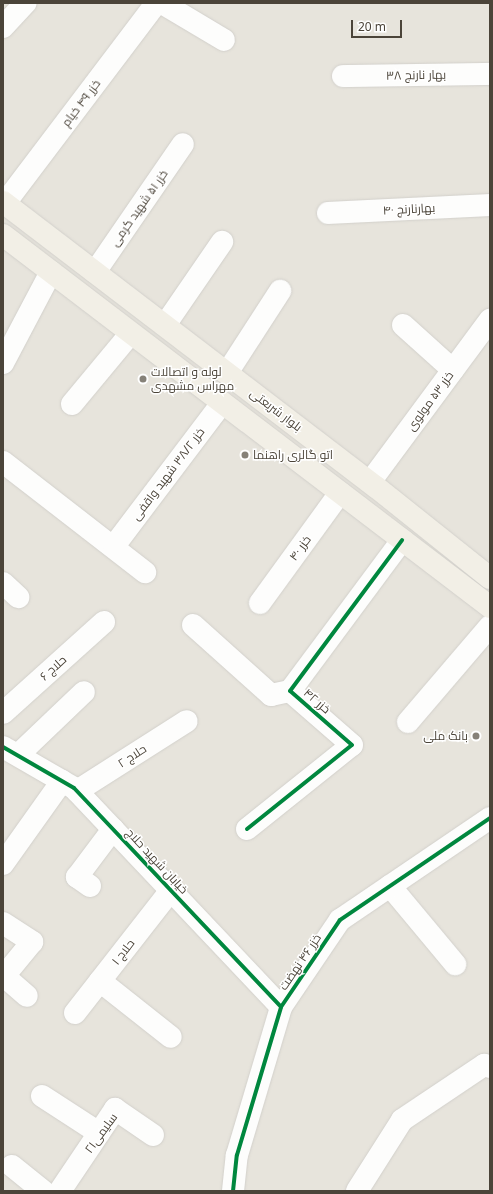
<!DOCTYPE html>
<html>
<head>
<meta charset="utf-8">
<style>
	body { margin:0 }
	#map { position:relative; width:493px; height:1194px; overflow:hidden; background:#f4f2ee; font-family:"Noto Sans",Cairo,sans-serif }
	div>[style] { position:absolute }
	.residential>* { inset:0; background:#e7e4dc; transform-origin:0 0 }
	.roads { filter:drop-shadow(0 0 1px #d2d0cb) drop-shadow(0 0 1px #d2d0cb) }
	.minor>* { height:22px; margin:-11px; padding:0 11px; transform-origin:11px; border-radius:11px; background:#fdfdfc }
	.major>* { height:22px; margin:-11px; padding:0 11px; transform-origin:11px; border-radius:11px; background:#f2efe6 }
	.cycleway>* { height:4px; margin:-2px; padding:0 2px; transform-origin:2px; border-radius:2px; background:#00873e }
	.dots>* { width:11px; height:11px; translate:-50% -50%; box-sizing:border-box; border:2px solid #fff; border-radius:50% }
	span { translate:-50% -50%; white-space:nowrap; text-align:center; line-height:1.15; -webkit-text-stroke:3px #fff; paint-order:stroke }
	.street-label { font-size:12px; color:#4b4439 }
	.poi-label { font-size:12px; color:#4b4439 }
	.left { translate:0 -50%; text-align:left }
	.right { translate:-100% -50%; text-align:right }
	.frame { position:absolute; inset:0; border:4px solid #4b4439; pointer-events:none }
	.scale { position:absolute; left:351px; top:20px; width:51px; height:18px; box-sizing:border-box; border:2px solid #4b4439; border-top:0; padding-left:5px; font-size:12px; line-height:14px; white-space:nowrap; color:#4b4439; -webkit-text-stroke:3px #fff; paint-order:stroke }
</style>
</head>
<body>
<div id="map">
	<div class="residential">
		<div style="left:3px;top:3px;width:487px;height:1188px"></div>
	</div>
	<div class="roads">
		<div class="minor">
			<div style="left:162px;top:3px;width:72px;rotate:30.8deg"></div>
			<div style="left:3px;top:27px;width:33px;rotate:-47deg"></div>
			<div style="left:343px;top:76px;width:147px;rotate:-0.8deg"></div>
			<div style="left:5px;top:203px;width:251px;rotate:-52.9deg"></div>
			<div style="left:328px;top:213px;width:162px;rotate:-2.8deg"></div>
			<div style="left:95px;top:272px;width:155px;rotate:-55.5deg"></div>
			<div style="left:165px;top:325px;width:101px;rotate:-55.5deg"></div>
			<div style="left:403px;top:325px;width:67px;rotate:42deg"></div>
			<div style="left:3px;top:363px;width:103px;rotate:-62.2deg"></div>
			<div style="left:227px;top:373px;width:98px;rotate:-57.1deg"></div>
			<div style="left:72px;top:404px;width:92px;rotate:-50.3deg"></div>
			<div style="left:3px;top:462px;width:180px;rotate:37.8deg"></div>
			<div style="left:370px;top:482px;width:202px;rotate:-53.5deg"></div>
			<div style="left:114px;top:546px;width:179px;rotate:-52.9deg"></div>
			<div style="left:3px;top:583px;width:21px;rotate:43deg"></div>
			<div style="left:260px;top:603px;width:136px;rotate:-54deg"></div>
			<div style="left:193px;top:625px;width:105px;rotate:41.9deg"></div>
			<div style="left:271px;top:695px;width:19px;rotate:-12deg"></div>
			<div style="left:3px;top:713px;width:136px;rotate:-42deg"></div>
			<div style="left:408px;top:722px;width:126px;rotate:-49.5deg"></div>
			<div style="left:3px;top:747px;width:82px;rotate:30deg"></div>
			<div style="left:74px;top:788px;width:301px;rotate:46.6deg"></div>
			<div style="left:18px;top:755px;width:91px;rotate:-43.7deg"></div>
			<div style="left:77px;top:791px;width:130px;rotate:-32.5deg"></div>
			<div style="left:247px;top:829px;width:134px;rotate:-38.7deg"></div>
			<div style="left:352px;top:745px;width:82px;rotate:-138.9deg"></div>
			<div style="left:290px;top:691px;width:188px;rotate:-53.4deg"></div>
			<div style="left:3px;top:864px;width:102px;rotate:-54.6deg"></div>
			<div style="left:90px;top:886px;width:16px;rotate:-145deg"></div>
			<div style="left:77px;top:877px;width:60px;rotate:-53.1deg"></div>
			<div style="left:390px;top:886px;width:102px;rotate:50.2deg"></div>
			<div style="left:3px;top:923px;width:35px;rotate:33deg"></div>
			<div style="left:32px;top:942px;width:44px;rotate:129.5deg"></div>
			<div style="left:4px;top:976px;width:30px;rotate:41deg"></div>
			<div style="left:100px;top:981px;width:90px;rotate:38.3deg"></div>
			<div style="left:75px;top:1013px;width:156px;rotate:-52deg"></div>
			<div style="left:42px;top:1096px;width:68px;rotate:33deg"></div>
			<div style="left:12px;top:1166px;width:40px;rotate:39deg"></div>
			<div style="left:60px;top:1191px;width:99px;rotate:-56.1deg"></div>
			<div style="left:115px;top:1109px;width:46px;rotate:34.4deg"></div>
			<div style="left:233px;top:1191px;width:36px;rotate:-84deg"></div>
			<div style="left:237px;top:1155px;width:154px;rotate:-73.4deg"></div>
			<div style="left:281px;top:1007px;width:105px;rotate:-55.9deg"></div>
			<div style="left:340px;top:920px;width:181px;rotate:-34.2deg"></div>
			<div style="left:357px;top:1191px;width:84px;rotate:-57.6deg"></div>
			<div style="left:402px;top:1120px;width:99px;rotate:-33.9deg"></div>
			<div style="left:484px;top:1065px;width:6px;rotate:18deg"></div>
		</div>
		<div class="major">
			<div style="left:3px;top:202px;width:469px;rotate:37.4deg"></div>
			<div style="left:376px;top:487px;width:146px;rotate:38.6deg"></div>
			<div style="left:3px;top:235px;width:613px;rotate:37.37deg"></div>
		</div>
	</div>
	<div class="cycleway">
		<div style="left:3px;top:747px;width:82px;rotate:30deg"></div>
		<div style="left:74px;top:788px;width:301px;rotate:46.6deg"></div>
		<div style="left:247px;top:829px;width:134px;rotate:-38.7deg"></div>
		<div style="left:352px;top:745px;width:82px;rotate:-138.9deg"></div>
		<div style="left:290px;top:691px;width:188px;rotate:-53.4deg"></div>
		<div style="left:233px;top:1191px;width:36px;rotate:-84deg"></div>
		<div style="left:237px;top:1155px;width:154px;rotate:-73.4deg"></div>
		<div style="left:281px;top:1007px;width:105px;rotate:-55.9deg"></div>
		<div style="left:340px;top:920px;width:181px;rotate:-34.2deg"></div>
	</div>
	<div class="dots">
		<div style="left:143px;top:379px;background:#868178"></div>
		<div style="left:245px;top:455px;background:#868178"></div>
		<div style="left:476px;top:736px;background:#868178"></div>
	</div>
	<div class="street-label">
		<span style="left:416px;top:75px;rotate:-1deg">بهار نارنج ۳۸</span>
		<span style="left:81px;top:103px;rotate:-53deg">خزر ۴۹ خیام</span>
		<span style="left:139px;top:208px;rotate:-55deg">خزر ۵۱ شهید کرمی</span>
		<span style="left:409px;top:209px;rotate:-3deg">بهارنارنج ۴۰</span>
		<span style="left:430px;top:401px;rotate:-54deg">خزر ۵۳ مولوی</span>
		<span style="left:276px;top:410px;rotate:37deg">بلوار شریعتی</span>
		<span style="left:168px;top:474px;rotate:-53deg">خزر ۳۸/۲ شهید واقفی</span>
		<span style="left:300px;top:548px;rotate:-54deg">خزر ۴۰</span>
		<span style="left:53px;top:668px;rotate:-42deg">حلاج ۶</span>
		<span style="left:317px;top:701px;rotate:41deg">خزر ۴۲</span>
		<span style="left:132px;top:756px;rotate:-33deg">حلاج ۲</span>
		<span style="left:157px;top:861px;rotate:47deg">خیابان شهید حلاج</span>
		<span style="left:123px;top:952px;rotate:-52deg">حلاج ۱</span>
		<span style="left:300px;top:962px;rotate:-56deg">خزر ۴۶ نهضت</span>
		<span style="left:101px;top:1133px;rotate:-54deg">سلیمی۲۱</span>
	</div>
	<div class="poi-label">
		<span class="left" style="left:151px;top:379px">لوله و اتصالات<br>مهراس مشهدی</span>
		<span class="left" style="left:253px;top:455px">اتو گالری راهنما</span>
		<span class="right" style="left:468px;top:736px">بانک ملی</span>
	</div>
	<div class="frame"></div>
	<div class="scale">20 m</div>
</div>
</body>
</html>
